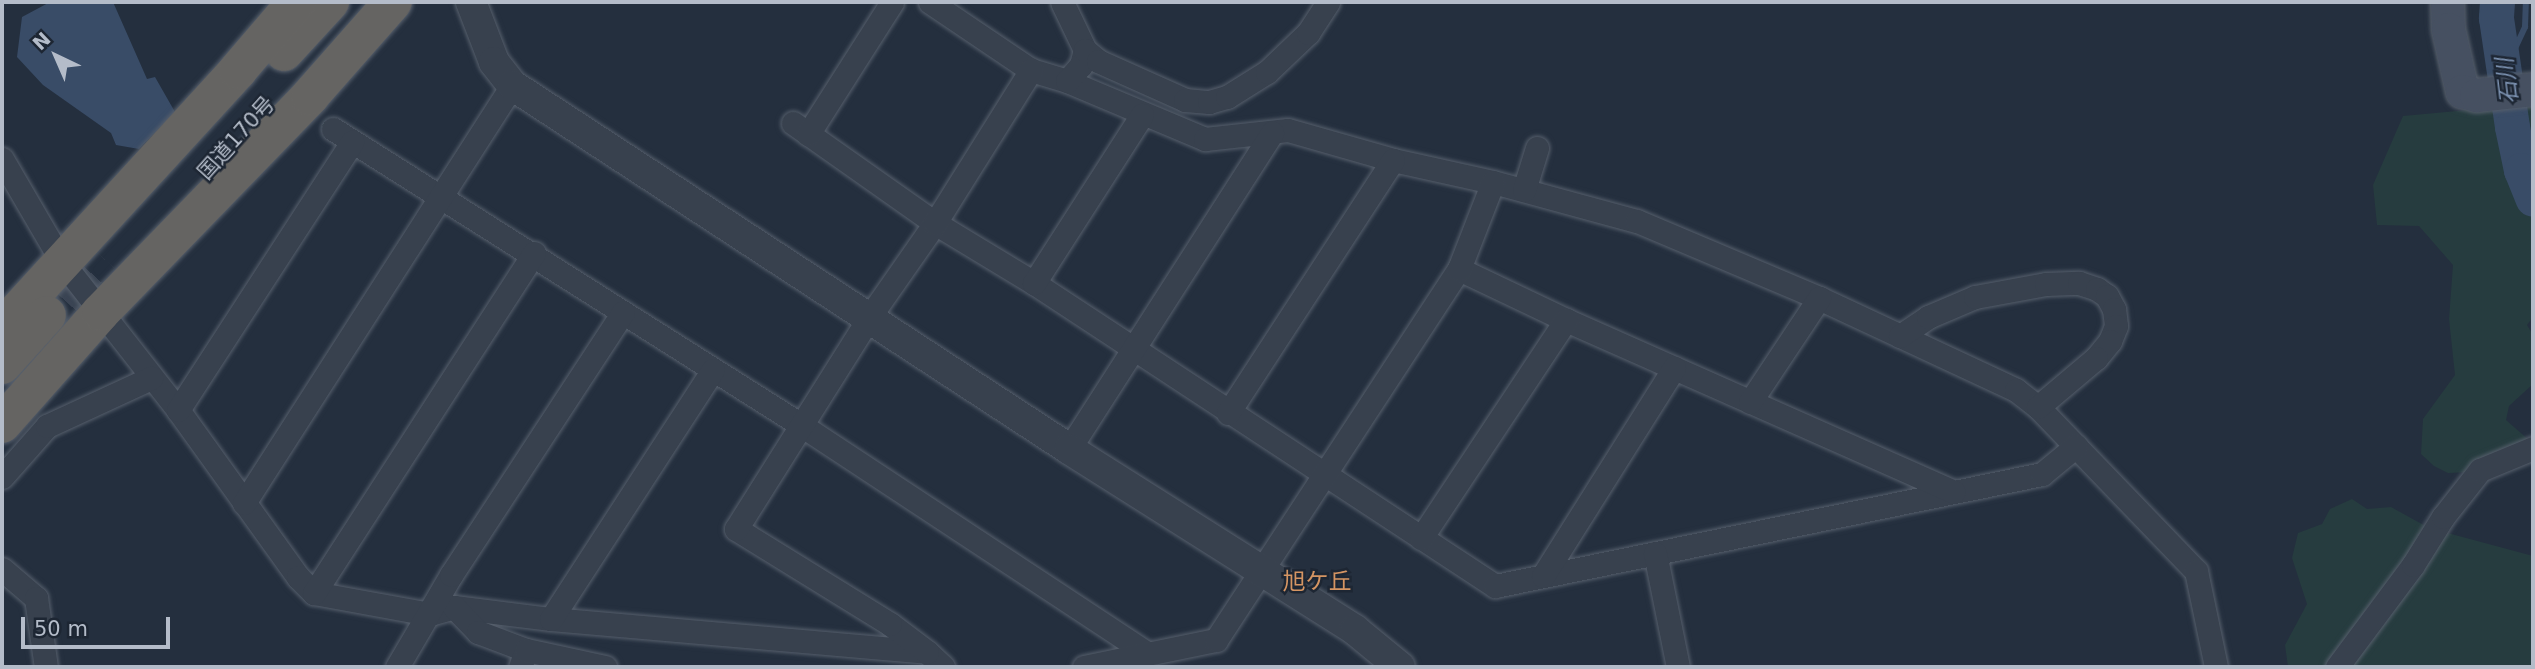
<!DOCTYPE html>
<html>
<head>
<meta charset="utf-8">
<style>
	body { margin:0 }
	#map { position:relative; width:2535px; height:669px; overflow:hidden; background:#242f3e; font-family:"DejaVu Sans","Noto Sans JP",sans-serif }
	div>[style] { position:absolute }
	.green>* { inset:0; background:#263c3f }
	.water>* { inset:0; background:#394c67 }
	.stream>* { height:6px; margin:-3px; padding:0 3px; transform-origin:3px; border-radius:3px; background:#394c67 }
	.river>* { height:35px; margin:-17.5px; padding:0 17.5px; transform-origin:17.5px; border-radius:17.5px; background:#394c67 }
	.trunk-tunnel>* { height:38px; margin-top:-19px; transform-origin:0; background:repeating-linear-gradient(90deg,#3a4453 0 38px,transparent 0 57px) }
	.roads { filter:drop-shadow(0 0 2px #565f6c) drop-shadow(0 0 2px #565f6c) }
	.minor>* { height:23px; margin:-11.5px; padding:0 11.5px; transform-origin:11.5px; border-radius:11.5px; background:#38414e }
	.tertiary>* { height:30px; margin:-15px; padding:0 15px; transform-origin:15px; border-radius:15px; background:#38414e }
	.secondary>* { height:33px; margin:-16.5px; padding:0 16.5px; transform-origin:16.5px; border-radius:16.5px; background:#465061 }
	.trunk>* { height:38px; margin:-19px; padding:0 19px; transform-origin:19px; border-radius:19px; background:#656462 }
	span { translate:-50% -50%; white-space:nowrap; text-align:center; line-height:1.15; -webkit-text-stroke:5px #1d2633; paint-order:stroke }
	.street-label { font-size:21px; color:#b4bcc9 }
	.water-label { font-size:23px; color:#7c92b1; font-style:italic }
	.neighbourhood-label { font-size:23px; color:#d59563 }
	.frame { position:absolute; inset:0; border:4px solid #b4bcc9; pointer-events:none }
	.north { position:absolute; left:21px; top:21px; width:70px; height:70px; -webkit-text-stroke:5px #1d2633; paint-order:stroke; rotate:316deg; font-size:19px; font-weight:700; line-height:28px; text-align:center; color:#b4bcc9 }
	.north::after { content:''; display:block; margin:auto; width:24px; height:32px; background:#b4bcc9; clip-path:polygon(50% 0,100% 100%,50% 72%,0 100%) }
	.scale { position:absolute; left:21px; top:617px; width:149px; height:32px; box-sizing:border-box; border:4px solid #b4bcc9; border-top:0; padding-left:9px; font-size:21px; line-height:24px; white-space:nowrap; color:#b4bcc9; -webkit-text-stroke:5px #1d2633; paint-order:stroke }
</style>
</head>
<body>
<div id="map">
	<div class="green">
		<div style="clip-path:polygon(2533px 104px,2533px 317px,2527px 325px,2533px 335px,2533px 384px,2509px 406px,2506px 420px,2530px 441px,2471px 472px,2448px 473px,2434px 466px,2421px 454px,2423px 419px,2455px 375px,2449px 319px,2453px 265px,2419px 226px,2377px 225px,2373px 185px,2403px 116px)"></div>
		<div style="clip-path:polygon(2352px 499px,2367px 509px,2391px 507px,2429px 528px,2533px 556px,2533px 667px,2288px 667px,2285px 645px,2307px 604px,2292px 558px,2298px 533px,2322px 524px,2330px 509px)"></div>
	</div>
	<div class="water">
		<div style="clip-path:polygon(50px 2px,113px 2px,147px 79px,155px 77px,175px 112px,139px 149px,116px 145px,111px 133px,43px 85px,17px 57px,22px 17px)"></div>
	</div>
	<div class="stream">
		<div style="left:2504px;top:72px;width:50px;rotate:-65deg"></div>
		<div style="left:2525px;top:27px;width:25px;rotate:-88deg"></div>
	</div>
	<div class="river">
		<div style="left:2497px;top:2px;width:16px;rotate:94deg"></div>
		<div style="left:2496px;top:18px;width:110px;rotate:81.6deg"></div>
		<div style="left:2512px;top:127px;width:44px;rotate:78.2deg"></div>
		<div style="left:2521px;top:170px;width:31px;rotate:68deg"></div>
	</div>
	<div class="trunk-tunnel">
		<div style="left:62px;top:298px;width:57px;rotate:-47.9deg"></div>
	</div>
	<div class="roads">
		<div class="minor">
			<div style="left:930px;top:2px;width:122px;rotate:34deg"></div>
			<div style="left:1031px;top:70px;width:38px;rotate:17deg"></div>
			<div style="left:1067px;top:81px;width:150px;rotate:22.8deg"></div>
			<div style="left:1205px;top:139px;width:83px;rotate:-6.2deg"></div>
			<div style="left:1288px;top:130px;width:109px;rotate:15.9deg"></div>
			<div style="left:1393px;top:160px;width:102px;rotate:12.4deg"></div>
			<div style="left:1493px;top:182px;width:149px;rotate:15.2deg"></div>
			<div style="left:1637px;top:221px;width:198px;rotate:22.9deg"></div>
			<div style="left:1819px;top:298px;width:217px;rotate:25deg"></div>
			<div style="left:2016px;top:390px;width:28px;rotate:38deg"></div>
			<div style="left:2038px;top:407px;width:228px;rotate:46.1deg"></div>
			<div style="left:2196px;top:571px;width:98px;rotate:78.2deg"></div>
			<div style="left:1062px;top:2px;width:53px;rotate:64.4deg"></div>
			<div style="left:1085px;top:50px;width:16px;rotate:105deg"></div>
			<div style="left:1081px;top:65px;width:21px;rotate:131deg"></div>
			<div style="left:1085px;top:50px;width:17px;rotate:40deg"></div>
			<div style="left:1098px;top:61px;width:95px;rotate:24.1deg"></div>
			<div style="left:1185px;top:100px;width:24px;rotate:5deg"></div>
			<div style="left:1209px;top:102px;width:19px;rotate:-16deg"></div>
			<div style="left:1227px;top:97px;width:47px;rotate:-32deg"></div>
			<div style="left:1267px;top:72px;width:57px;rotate:-43.6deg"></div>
			<div style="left:1308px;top:33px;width:37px;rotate:-57deg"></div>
			<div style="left:793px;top:123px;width:174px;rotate:35.2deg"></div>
			<div style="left:935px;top:223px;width:116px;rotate:31.2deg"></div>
			<div style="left:1034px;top:283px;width:552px;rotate:33.32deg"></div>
			<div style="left:1495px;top:586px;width:558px;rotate:-11.57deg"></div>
			<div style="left:2042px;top:474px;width:44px;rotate:-39.5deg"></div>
			<div style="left:333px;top:129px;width:554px;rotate:32.31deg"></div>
			<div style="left:801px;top:425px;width:414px;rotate:33.4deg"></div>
			<div style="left:808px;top:134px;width:156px;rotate:-57.5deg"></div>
			<div style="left:2px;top:159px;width:119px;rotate:59.8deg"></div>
			<div style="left:62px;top:262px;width:188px;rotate:51.9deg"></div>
			<div style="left:178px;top:410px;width:206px;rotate:54.3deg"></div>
			<div style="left:298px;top:577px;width:23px;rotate:45deg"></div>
			<div style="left:314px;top:593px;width:118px;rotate:10.3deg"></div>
			<div style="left:430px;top:614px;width:25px;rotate:-16deg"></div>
			<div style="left:454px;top:607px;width:98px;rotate:7.1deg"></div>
			<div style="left:551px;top:619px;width:377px;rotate:5deg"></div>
			<div style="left:927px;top:652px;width:22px;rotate:43deg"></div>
			<div style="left:1524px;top:190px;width:44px;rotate:-72.8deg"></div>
			<div style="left:1459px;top:269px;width:119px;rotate:25.5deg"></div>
			<div style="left:1566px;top:320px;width:424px;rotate:23.9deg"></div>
			<div style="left:1034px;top:283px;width:200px;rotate:-57.3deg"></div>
			<div style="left:1900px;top:336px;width:34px;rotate:-34deg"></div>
			<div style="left:1928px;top:317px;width:51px;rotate:-23.1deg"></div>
			<div style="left:1975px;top:297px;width:72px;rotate:-10.4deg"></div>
			<div style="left:2046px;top:284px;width:33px;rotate:-2deg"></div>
			<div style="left:2079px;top:283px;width:19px;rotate:18deg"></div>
			<div style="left:2097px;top:289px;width:12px;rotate:35deg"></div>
			<div style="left:2107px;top:296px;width:15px;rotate:62deg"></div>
			<div style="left:2114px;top:309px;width:17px;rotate:83deg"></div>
			<div style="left:2116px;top:326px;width:16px;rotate:112deg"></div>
			<div style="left:2110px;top:341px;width:22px;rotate:129deg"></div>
			<div style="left:2096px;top:358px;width:76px;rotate:139.8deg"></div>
			<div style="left:1750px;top:402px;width:125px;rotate:-56.4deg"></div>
			<div style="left:178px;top:410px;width:320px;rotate:-57deg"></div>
			<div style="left:1228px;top:413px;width:302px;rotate:-56.9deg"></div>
			<div style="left:1069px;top:449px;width:376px;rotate:-57.3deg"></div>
			<div style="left:2px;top:477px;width:68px;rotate:-48.6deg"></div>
			<div style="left:47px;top:426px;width:115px;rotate:-24.8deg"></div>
			<div style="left:244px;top:503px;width:497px;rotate:-57.3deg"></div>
			<div style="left:1421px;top:538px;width:262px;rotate:-56.4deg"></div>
			<div style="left:1655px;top:553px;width:116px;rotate:78.6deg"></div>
			<div style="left:2px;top:569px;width:45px;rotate:40.5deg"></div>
			<div style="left:36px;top:598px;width:70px;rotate:81.8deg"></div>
			<div style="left:1543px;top:576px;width:246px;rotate:-57.8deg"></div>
			<div style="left:314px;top:593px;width:405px;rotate:-57.1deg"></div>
			<div style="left:454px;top:607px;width:35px;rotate:46deg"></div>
			<div style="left:478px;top:632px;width:51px;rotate:20.6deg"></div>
			<div style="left:526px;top:650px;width:18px;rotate:109deg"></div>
			<div style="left:551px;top:619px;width:297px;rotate:-57deg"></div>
			<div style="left:526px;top:650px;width:81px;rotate:12.1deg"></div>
			<div style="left:927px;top:652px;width:46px;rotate:-142.9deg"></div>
			<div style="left:890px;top:624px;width:181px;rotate:-148.3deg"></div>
			<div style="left:736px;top:529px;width:248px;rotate:-57.8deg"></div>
			<div style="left:868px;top:319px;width:117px;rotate:-55.1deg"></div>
			<div style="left:935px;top:223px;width:181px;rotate:-57.9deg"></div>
			<div style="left:397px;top:667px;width:107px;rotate:-59.6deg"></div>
			<div style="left:451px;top:575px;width:314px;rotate:-56.8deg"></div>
			<div style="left:1084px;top:667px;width:135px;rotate:-11.6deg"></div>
			<div style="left:1216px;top:640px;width:443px;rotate:-56.8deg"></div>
			<div style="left:1459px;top:269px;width:93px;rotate:-68.7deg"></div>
			<div style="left:2337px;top:667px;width:127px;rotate:-53.3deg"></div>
			<div style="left:2413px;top:565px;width:57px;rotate:-58deg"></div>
			<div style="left:2443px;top:517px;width:60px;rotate:-51.8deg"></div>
			<div style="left:2480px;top:470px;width:57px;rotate:-22.5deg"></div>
		</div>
		<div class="tertiary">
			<div style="left:471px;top:2px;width:64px;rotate:69deg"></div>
			<div style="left:494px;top:62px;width:29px;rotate:52deg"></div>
			<div style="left:512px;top:85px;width:665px;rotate:33.16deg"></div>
			<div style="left:1069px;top:449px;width:338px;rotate:32.3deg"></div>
			<div style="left:1355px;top:630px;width:58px;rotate:39.4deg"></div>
		</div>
		<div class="secondary">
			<div style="left:2447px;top:2px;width:27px;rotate:88deg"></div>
			<div style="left:2448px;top:29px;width:64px;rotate:77.3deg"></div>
			<div style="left:2462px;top:91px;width:15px;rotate:16deg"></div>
			<div style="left:2476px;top:95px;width:57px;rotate:-6deg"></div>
		</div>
		<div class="trunk">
			<div style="left:284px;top:52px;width:68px;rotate:-47.4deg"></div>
			<div style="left:2px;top:328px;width:350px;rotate:-47.5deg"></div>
			<div style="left:238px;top:70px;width:89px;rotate:-49.5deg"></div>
			<div style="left:2px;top:365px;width:67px;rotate:-48deg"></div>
			<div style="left:2px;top:424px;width:149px;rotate:-48.5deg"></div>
			<div style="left:101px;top:312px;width:301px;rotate:-45.9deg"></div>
			<div style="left:310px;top:96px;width:125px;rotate:-48.6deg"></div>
		</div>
	</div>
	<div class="street-label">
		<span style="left:236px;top:138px;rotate:-48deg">国道170号</span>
	</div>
	<div class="water-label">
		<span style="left:2507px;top:81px;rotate:-97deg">石川</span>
	</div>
	<div class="neighbourhood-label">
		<span style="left:1317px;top:581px">旭ケ丘</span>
	</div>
	<div class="frame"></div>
	<div class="north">N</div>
	<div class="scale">50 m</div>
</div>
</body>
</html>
